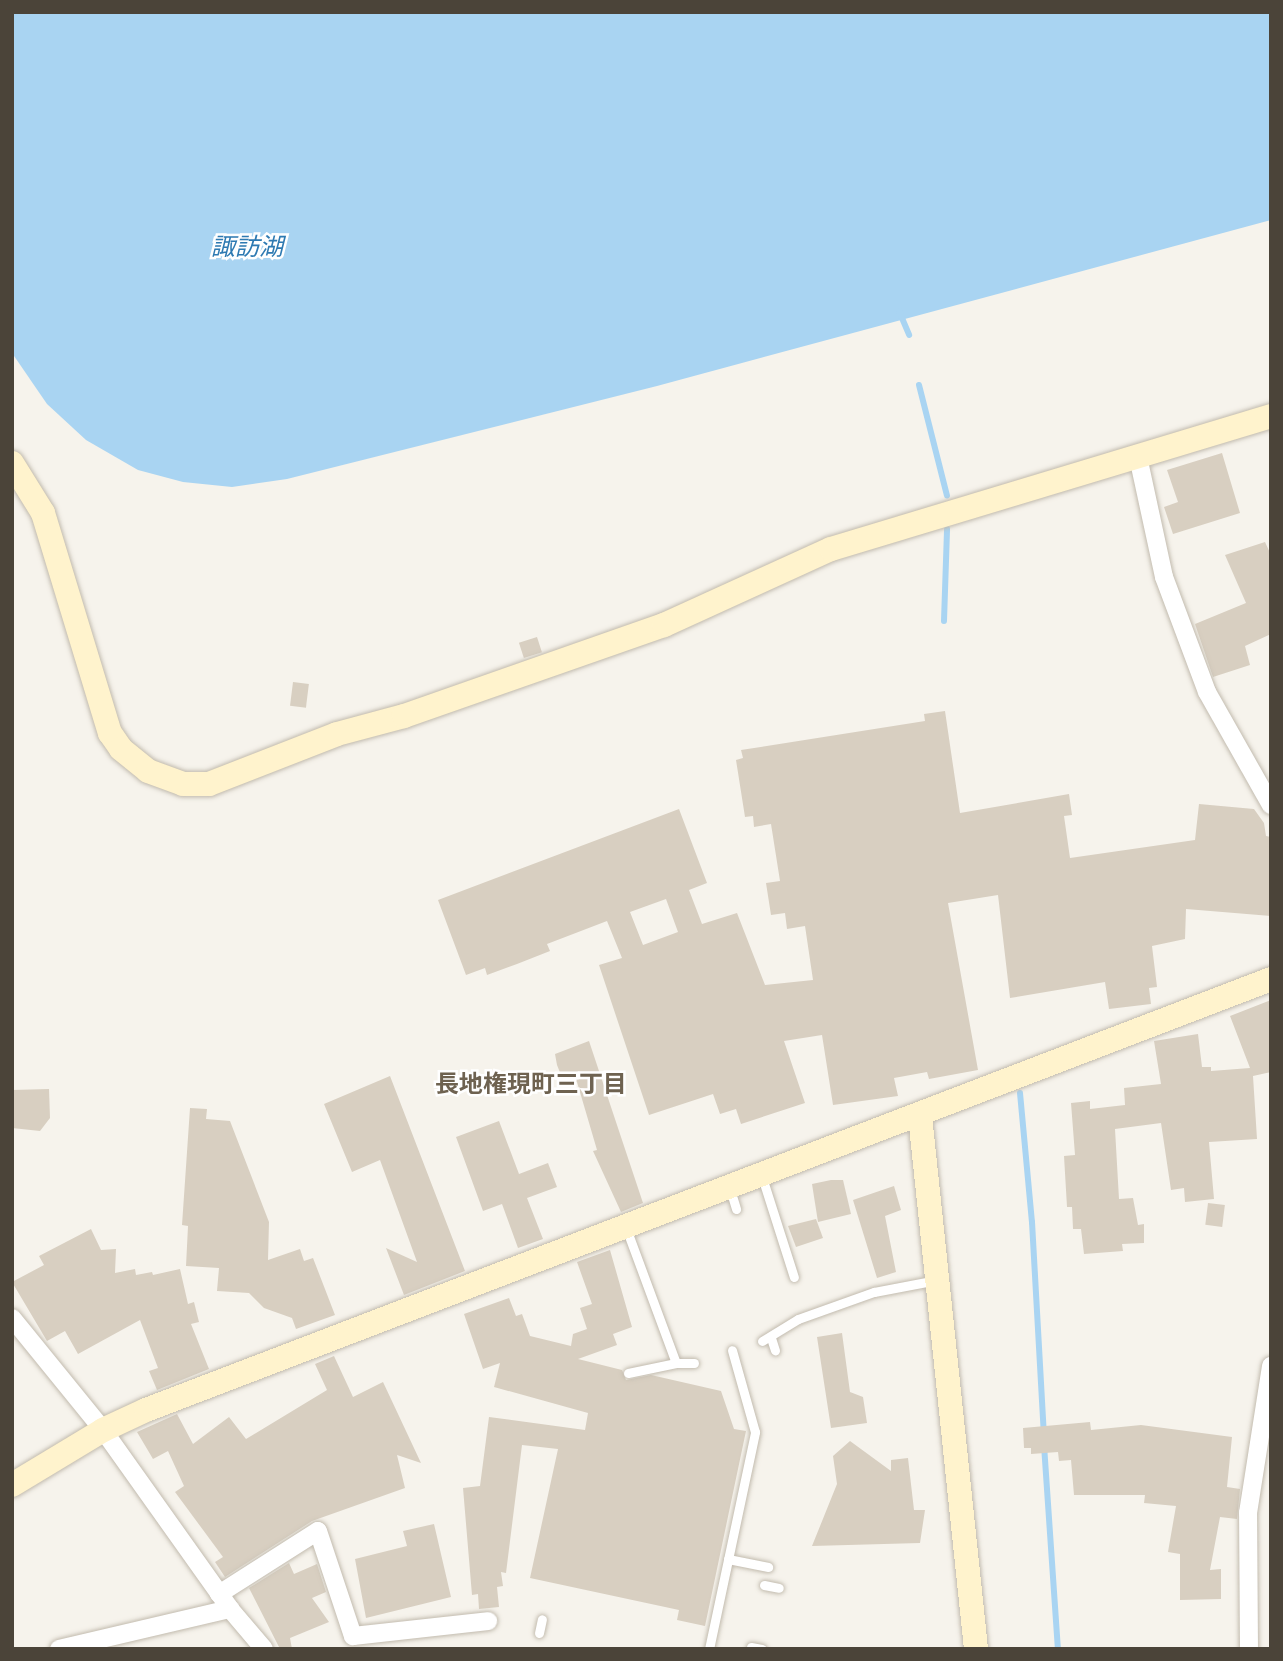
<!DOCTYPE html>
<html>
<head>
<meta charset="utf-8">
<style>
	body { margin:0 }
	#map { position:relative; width:1283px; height:1661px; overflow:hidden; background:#f6f3ec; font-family:Manrope,"Noto Sans JP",sans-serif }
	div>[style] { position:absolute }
	.water>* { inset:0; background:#a9d4f2 }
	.stream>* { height:6px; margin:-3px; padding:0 3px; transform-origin:3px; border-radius:3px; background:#a9d4f2 }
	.building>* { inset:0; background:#d8cfc1; transform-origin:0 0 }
	.roads { filter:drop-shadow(0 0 2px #c2bbae) drop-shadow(0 0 2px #c2bbae) }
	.lane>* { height:9px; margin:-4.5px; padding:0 4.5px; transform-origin:4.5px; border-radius:4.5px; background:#fff }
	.street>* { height:18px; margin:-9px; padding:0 9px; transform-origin:9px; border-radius:9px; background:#fff }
	.secondary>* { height:24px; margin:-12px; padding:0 12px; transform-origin:12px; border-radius:12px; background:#fff3cd }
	span { translate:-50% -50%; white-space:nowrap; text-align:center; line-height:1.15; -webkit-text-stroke:5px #fff; paint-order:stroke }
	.water-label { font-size:24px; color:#2e7ab2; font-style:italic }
	.neighbourhood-label { font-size:24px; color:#6e6250; font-weight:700 }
	.frame { position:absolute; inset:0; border:14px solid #4b4439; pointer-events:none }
</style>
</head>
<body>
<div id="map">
	<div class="water">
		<div style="clip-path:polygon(12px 12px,1271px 12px,1271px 220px,657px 386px,287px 479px,232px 487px,183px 482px,138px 470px,86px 440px,47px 404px,12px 353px)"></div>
	</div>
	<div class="stream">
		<div style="left:899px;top:311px;width:26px;rotate:67deg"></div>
		<div style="left:919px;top:385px;width:114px;rotate:75.8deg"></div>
		<div style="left:944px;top:621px;width:92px;rotate:-88.1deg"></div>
		<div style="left:1020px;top:1093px;width:130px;rotate:84.7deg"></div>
		<div style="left:1032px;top:1222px;width:212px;rotate:86.8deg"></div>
		<div style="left:1044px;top:1445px;width:204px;rotate:86.1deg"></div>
	</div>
	<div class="building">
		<div style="clip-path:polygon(1222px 453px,1240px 513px,1173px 534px,1164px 507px,1178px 502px,1167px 470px)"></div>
		<div style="clip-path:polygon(1265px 542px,1271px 555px,1271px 634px,1245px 646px,1250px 665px,1213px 677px,1195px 624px,1246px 603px,1225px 555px)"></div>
		<div style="left:537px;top:637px;width:16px;height:19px;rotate:72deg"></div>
		<div style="left:293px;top:682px;width:16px;height:24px;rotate:7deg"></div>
		<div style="clip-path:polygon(evenodd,945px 711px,960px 813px,1069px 794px,1072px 815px,1064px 816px,1070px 858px,1195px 840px,1199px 804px,1254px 809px,1264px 823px,1266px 836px,1271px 837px,1271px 916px,1186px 909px,1185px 939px,1152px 946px,1157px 987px,1149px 988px,1151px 1004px,1109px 1009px,1105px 982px,1010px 998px,998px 895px,948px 903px,978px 1070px,929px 1079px,927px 1072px,894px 1078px,898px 1096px,833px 1105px,822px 1035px,784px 1041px,805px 1103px,741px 1124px,736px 1109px,720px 1114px,713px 1094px,649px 1115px,599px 965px,622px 958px,607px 921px,547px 944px,550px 951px,517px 964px,487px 975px,485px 968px,466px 975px,438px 900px,679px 809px,707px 883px,689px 890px,702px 924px,737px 913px,765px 985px,813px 980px,805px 926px,787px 929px,785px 913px,771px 915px,766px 883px,780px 881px,771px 824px,754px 827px,753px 816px,745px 817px,736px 760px,743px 758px,741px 750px,925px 721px,924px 714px,945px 711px,666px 899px,678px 932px,643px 945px,630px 912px,666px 899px)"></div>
		<div style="clip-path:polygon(1271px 1000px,1271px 1072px,1253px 1076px,1257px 1139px,1209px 1142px,1214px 1199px,1185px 1202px,1184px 1188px,1171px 1190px,1161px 1123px,1115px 1129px,1119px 1199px,1133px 1198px,1138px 1225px,1144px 1224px,1144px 1243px,1122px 1244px,1123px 1251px,1084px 1254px,1081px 1229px,1073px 1229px,1072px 1207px,1067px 1207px,1064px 1156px,1075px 1155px,1071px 1103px,1090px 1101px,1090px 1109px,1125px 1105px,1124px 1088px,1161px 1084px,1154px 1041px,1198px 1034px,1202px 1067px,1211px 1067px,1211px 1071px,1250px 1068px,1230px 1016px)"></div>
		<div style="clip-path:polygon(589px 1041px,643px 1203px,621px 1212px,593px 1151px,597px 1150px,577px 1082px,565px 1085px,557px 1065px,555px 1054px)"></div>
		<div style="clip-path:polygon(390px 1076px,465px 1271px,404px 1295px,386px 1248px,417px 1262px,380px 1160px,352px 1172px,324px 1104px)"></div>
		<div style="clip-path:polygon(49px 1089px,50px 1118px,40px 1131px,12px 1128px,12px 1090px)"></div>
		<div style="clip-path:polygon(190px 1108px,207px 1109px,206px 1119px,230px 1121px,269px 1222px,268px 1260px,300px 1249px,304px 1261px,313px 1258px,335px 1315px,296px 1329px,292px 1318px,264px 1308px,249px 1293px,217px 1291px,219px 1268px,186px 1266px,188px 1226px,182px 1225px)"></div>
		<div style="clip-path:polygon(499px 1121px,519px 1174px,548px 1163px,557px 1187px,527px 1198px,543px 1239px,518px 1248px,502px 1204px,483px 1211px,456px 1137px)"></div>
		<div style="clip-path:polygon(831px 1180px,843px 1180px,851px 1214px,818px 1222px,812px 1184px)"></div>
		<div style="clip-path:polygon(894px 1186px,901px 1210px,885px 1216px,896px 1272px,877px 1278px,853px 1200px)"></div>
		<div style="left:1208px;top:1203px;width:17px;height:22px;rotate:7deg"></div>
		<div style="clip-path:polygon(816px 1219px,823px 1238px,796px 1247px,788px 1226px)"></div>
		<div style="clip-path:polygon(91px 1229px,101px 1250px,116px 1249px,115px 1273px,135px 1269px,136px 1275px,152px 1272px,153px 1275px,180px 1269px,188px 1304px,194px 1302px,199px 1322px,191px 1324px,209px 1369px,157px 1390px,149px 1371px,158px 1368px,140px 1320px,78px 1354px,65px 1331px,47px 1341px,12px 1282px,44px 1265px,39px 1256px)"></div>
		<div style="clip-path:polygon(610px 1250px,632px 1327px,613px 1334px,617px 1345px,578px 1359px,622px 1370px,626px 1380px,651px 1375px,721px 1391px,734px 1429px,746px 1431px,705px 1626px,677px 1620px,679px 1610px,530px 1578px,558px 1449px,522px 1445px,506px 1573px,501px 1572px,503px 1586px,497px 1587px,499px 1607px,479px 1609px,478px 1594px,472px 1595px,463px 1488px,480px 1486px,489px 1417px,585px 1430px,588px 1413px,494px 1387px,500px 1363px,483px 1369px,464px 1314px,509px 1298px,516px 1316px,522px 1314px,530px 1336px,571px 1346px,573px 1334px,587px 1329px,580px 1308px,592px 1304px,577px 1262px)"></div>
		<div style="clip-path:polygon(842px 1333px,850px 1392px,863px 1397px,867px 1423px,831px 1428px,817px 1337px)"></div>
		<div style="clip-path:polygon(334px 1356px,353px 1397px,383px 1382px,421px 1463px,397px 1455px,405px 1488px,312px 1521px,225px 1577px,215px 1562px,223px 1557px,175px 1492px,184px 1486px,168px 1451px,153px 1459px,137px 1432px,177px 1414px,193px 1444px,229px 1417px,246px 1439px,327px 1390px,315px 1364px)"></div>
		<div style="clip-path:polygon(1090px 1422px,1091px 1430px,1141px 1425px,1232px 1437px,1227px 1487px,1240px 1489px,1237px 1519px,1220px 1517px,1210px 1570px,1221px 1569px,1221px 1599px,1180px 1600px,1180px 1554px,1168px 1552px,1176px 1506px,1144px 1503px,1145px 1495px,1074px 1495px,1071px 1460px,1059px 1461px,1058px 1452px,1031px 1454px,1031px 1448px,1024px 1448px,1023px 1428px)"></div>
		<div style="clip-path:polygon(850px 1441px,891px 1471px,891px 1460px,908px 1458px,914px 1510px,925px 1510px,920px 1543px,812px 1546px,837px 1484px,833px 1456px)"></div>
		<div style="clip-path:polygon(434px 1524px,451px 1597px,366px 1618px,355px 1559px,407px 1546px,403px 1531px)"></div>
		<div style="clip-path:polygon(289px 1563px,294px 1574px,317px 1564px,326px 1592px,312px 1598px,329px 1622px,290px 1638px,292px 1649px,280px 1649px,249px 1588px)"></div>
	</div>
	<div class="roads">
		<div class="lane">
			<div style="left:762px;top:1177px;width:105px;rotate:72.3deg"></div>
			<div style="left:730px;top:1189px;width:21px;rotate:73deg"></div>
			<div style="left:626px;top:1228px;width:144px;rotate:69.7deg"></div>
			<div style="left:676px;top:1363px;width:18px"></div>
			<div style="left:771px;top:1338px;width:13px;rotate:72deg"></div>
			<div style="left:762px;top:1341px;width:42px;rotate:-31.4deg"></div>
			<div style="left:798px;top:1319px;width:81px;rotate:-19.6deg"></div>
			<div style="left:874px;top:1292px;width:64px;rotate:-10.8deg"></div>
			<div style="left:628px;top:1373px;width:49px;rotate:-11.8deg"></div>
			<div style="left:728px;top:1559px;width:41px;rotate:11.3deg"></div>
			<div style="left:764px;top:1585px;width:15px;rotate:11deg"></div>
			<div style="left:539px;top:1633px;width:14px;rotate:-78deg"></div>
			<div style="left:751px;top:1647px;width:11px;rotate:10deg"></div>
			<div style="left:709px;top:1649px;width:222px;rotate:-78deg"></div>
			<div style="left:755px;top:1432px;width:85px;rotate:-105.7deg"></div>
		</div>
		<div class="street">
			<div style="left:1140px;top:466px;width:114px;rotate:77.8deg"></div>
			<div style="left:1164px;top:577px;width:123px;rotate:69.5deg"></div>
			<div style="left:1207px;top:692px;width:130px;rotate:60.5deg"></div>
			<div style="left:12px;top:1318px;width:144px;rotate:50.9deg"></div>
			<div style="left:103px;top:1430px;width:219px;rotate:54.6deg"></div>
			<div style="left:230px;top:1609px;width:52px;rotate:49.6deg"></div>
			<div style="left:219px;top:1594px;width:117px;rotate:-32.5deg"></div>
			<div style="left:318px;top:1531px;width:111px;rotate:71.6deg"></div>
			<div style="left:353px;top:1636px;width:136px;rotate:-6.3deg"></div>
			<div style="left:59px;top:1649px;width:176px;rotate:-13.2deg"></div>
			<div style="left:1249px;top:1649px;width:136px;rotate:-90.4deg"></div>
			<div style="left:1248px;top:1513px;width:149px;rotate:-81.1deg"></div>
		</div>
		<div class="secondary">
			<div style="left:12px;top:463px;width:59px;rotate:58.2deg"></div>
			<div style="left:43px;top:513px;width:230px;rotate:73.1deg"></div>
			<div style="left:110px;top:733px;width:19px;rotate:55deg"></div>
			<div style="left:121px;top:749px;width:35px;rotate:39deg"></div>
			<div style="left:148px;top:771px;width:37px;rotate:20deg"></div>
			<div style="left:183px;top:784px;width:26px"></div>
			<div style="left:209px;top:784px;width:137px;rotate:-21.3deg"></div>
			<div style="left:337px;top:734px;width:69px;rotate:-15deg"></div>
			<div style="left:404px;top:716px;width:275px;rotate:-19.3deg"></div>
			<div style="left:664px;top:625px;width:183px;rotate:-24.5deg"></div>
			<div style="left:831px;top:549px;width:460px;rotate:-16.8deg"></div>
			<div style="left:920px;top:1116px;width:536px;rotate:84deg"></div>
			<div style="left:12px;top:1485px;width:106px;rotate:-31.1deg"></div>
			<div style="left:103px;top:1430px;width:47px;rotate:-24.9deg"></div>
			<div style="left:146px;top:1410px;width:1205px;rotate:-20.96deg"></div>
		</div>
	</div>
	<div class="water-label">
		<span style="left:247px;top:246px">諏訪湖</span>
	</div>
	<div class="neighbourhood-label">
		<span style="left:531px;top:1083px">長地権現町三丁目</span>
	</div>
	<div class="frame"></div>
</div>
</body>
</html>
